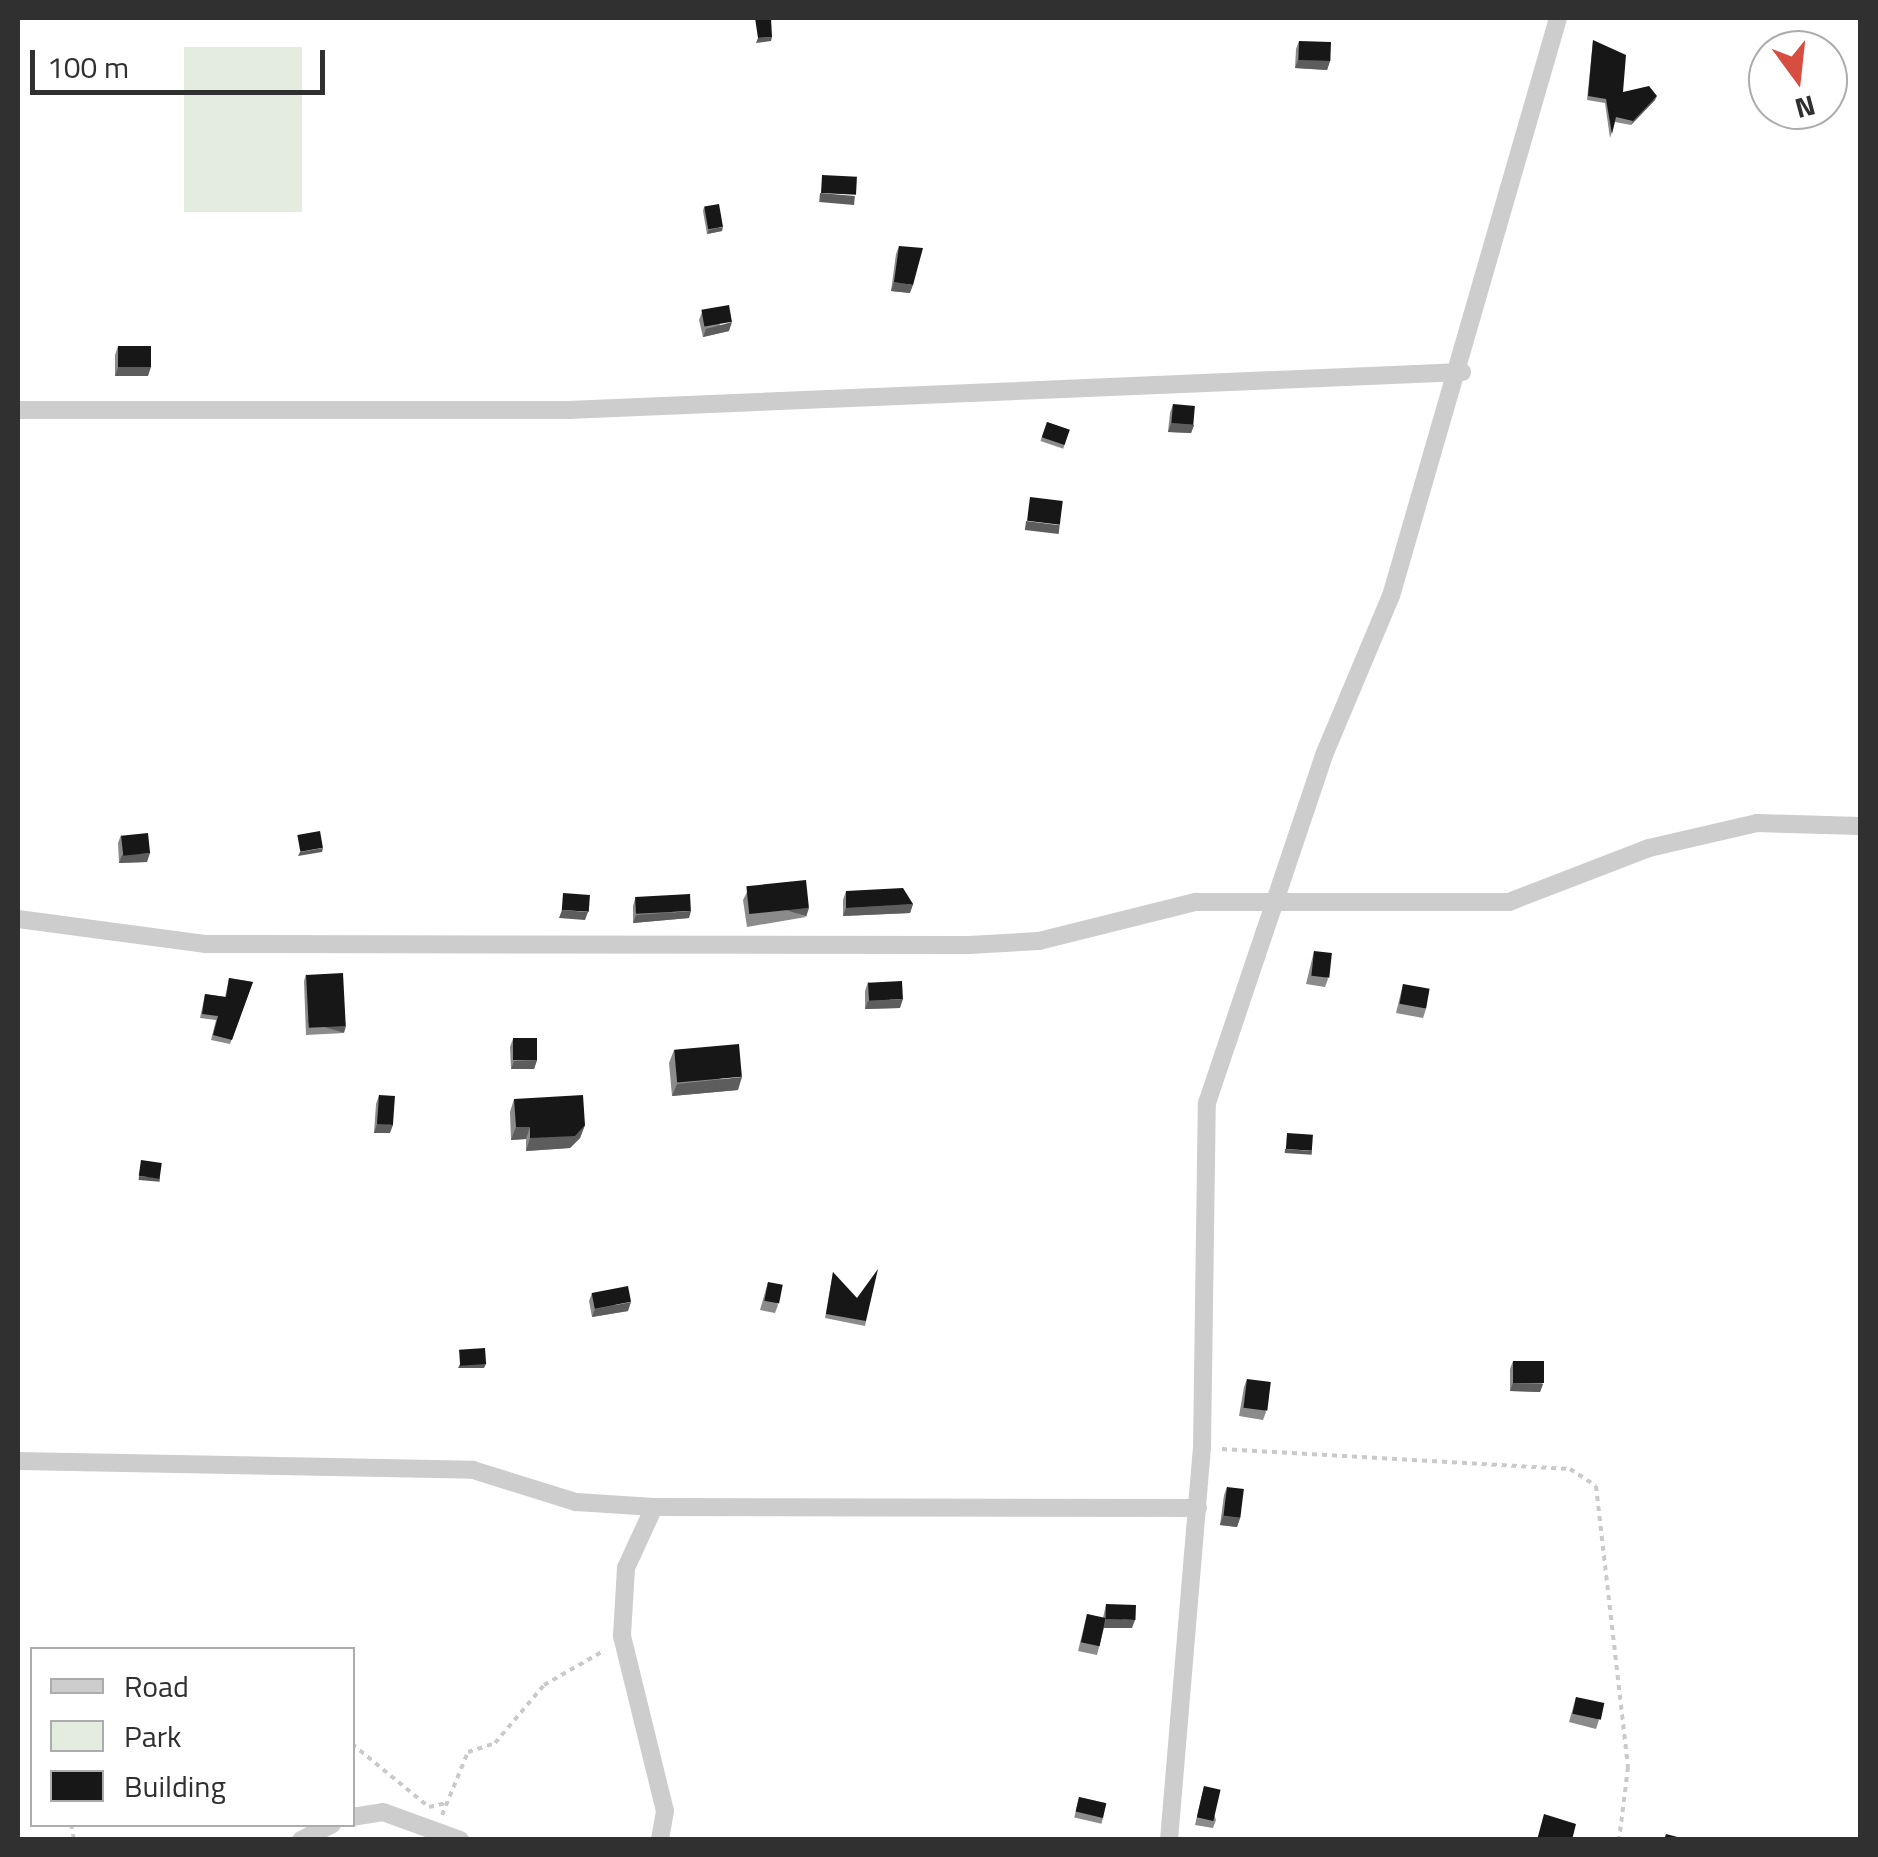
<!DOCTYPE html>
<html>
<head>
<meta charset="utf-8">
<style>
	body { margin:0 }
	#map { position:relative; width:1878px; height:1857px; overflow:hidden; background:#fff; font-family:"Titillium Web",sans-serif }
	div>[style] { position:absolute }
	.green>* { inset:0; background:#e4ebdf; transform-origin:0 0 }
	.path>* { height:4px; margin-top:-2px; transform-origin:0; background:repeating-linear-gradient(90deg,#cacaca 0 5px,transparent 0 10px) }
	.street>* { height:18px; margin:-9px; padding:0 9px; transform-origin:9px; border-radius:9px; background:#cdcdcd }
	.wall>* { inset:0; background:#8b8b8b; transform-origin:0 0 }
	.shaded-wall>* { inset:0; background:#5d5d5d; transform-origin:0 0 }
	.building>* { inset:0; background:#171717; transform-origin:0 0 }
	span { translate:-50% -50%; white-space:nowrap; text-align:center; line-height:1.15; -webkit-text-stroke:10px #fff; paint-order:stroke }
	.frame { position:absolute; inset:0; border:20px solid #303030; pointer-events:none }
	.legend { position:absolute; left:30px; top:1647px; width:325px; height:180px; box-sizing:border-box; background:#fff; border:2px solid #acacac; margin:0; padding:12px 18px; list-style:none; font-size:30px; color:#303030 }
	.legend li { display:flex; align-items:center; gap:20px; height:50px }
	.legend b { width:50px; border:2px solid #acacac }
	.north { position:absolute; left:1748px; top:30px; width:100px; height:100px; box-sizing:border-box; background:#fff; border:2px solid #acacac; border-radius:50%; rotate:165deg; font-size:28px; font-weight:700; line-height:40px; text-align:center; color:#303030 }
	.north::after { content:''; display:block; margin:auto; width:35px; height:45px; background:#d74e41; clip-path:polygon(50% 0,100% 100%,50% 72%,0 100%) }
	.scale { position:absolute; left:30px; top:50px; width:295px; height:45px; box-sizing:border-box; border:5px solid #303030; border-top:0; padding-left:12px; font-size:30px; line-height:35px; white-space:nowrap; color:#303030; -webkit-text-stroke:8px #fff; paint-order:stroke }
</style>
</head>
<body>
<div id="map">
	<div class="green">
		<div style="left:302px;top:47px;width:165px;height:118px;rotate:90deg"></div>
	</div>
	<div class="path">
		<div style="left:1222px;top:1449px;width:349px;rotate:3.3deg"></div>
		<div style="left:1570px;top:1469px;width:31px;rotate:33deg"></div>
		<div style="left:1596px;top:1486px;width:283px;rotate:83.5deg"></div>
		<div style="left:1628px;top:1767px;width:74px;rotate:97deg"></div>
		<div style="left:352px;top:1744px;width:99px;rotate:39.3deg"></div>
		<div style="left:429px;top:1807px;width:18px;rotate:-13deg"></div>
		<div style="left:442px;top:1815px;width:68px;rotate:-67.6deg"></div>
		<div style="left:468px;top:1752px;width:28px;rotate:-18deg"></div>
		<div style="left:495px;top:1743px;width:76px;rotate:-49.8deg"></div>
		<div style="left:544px;top:1685px;width:70px;rotate:-29.8deg"></div>
		<div style="left:71px;top:1824px;width:16px;rotate:79deg"></div>
	</div>
	<div class="street">
		<div style="left:18px;top:410px;width:550px"></div>
		<div style="left:568px;top:410px;width:895px;rotate:-2.43deg"></div>
		<div style="left:18px;top:919px;width:190px;rotate:7.6deg"></div>
		<div style="left:206px;top:944px;width:763px;rotate:0.08deg"></div>
		<div style="left:969px;top:945px;width:70px;rotate:-3.3deg"></div>
		<div style="left:1039px;top:941px;width:162px;rotate:-14deg"></div>
		<div style="left:1196px;top:902px;width:313px"></div>
		<div style="left:1509px;top:902px;width:150px;rotate:-21.1deg"></div>
		<div style="left:1649px;top:848px;width:111px;rotate:-13deg"></div>
		<div style="left:1757px;top:823px;width:103px;rotate:1.7deg"></div>
		<div style="left:18px;top:1461px;width:455px;rotate:1.1deg"></div>
		<div style="left:473px;top:1470px;width:108px;rotate:17.3deg"></div>
		<div style="left:576px;top:1502px;width:78px;rotate:3.7deg"></div>
		<div style="left:654px;top:1507px;width:544px;rotate:0.11deg"></div>
		<div style="left:654px;top:1507px;width:67px;rotate:114.7deg"></div>
		<div style="left:626px;top:1568px;width:68px;rotate:93.4deg"></div>
		<div style="left:622px;top:1636px;width:180px;rotate:76.2deg"></div>
		<div style="left:665px;top:1811px;width:29px;rotate:100deg"></div>
		<div style="left:352px;top:1817px;width:31px;rotate:-9deg"></div>
		<div style="left:383px;top:1812px;width:82px;rotate:20deg"></div>
		<div style="left:301px;top:1840px;width:35px;rotate:-27deg"></div>
		<div style="left:1169px;top:1840px;width:393px;rotate:-85.2deg"></div>
		<div style="left:1202px;top:1448px;width:345px;rotate:-89.2deg"></div>
		<div style="left:1207px;top:1103px;width:367px;rotate:-71.4deg"></div>
		<div style="left:1324px;top:755px;width:173px;rotate:-67.2deg"></div>
		<div style="left:1391px;top:596px;width:602px;rotate:-73.88deg"></div>
	</div>
	<div class="wall">
		<div style="clip-path:polygon(1593px 40px,1623px 92px,1655px 100px,1631px 125px,1615px 122px,1610px 138px,1605px 103px,1587px 100px)"></div>
		<div style="clip-path:polygon(1299px 41px,1330px 61px,1327px 70px,1295px 68px,1296px 49px)"></div>
		<div style="clip-path:polygon(704px 207px,722px 231px,707px 234px,703px 211px)"></div>
		<div style="clip-path:polygon(899px 246px,910px 293px,891px 291px,896px 254px)"></div>
		<div style="clip-path:polygon(702px 312px,729px 331px,703px 337px,699px 320px)"></div>
		<div style="clip-path:polygon(118px 346px,148px 376px,115px 376px,115px 355px)"></div>
		<div style="clip-path:polygon(1173px 404px,1194px 425px,1191px 433px,1168px 432px,1170px 413px)"></div>
		<div style="left:1047px;top:422px;width:24px;height:20px;rotate:19deg"></div>
		<div style="clip-path:polygon(121px 835px,147px 862px,119px 863px,118px 843px)"></div>
		<div style="clip-path:polygon(846px 891px,913px 904px,910px 913px,843px 916px,843px 900px)"></div>
		<div style="clip-path:polygon(747px 892px,806px 917px,747px 927px,743px 900px)"></div>
		<div style="clip-path:polygon(635px 899px,689px 918px,633px 923px,633px 906px)"></div>
		<div style="clip-path:polygon(1314px 951px,1328px 979px,1325px 987px,1306px 984px)"></div>
		<div style="clip-path:polygon(306px 974px,344px 1033px,306px 1035px,304px 981px)"></div>
		<div style="clip-path:polygon(229px 978px,253px 982px,230px 1044px,211px 1040px,216px 1020px,200px 1018px,205px 994px,225px 997px)"></div>
		<div style="clip-path:polygon(868px 982px,900px 1008px,865px 1009px,865px 991px)"></div>
		<div style="clip-path:polygon(1403px 984px,1426px 1009px,1423px 1018px,1396px 1013px)"></div>
		<div style="clip-path:polygon(513px 1039px,537px 1060px,534px 1069px,511px 1069px,510px 1047px)"></div>
		<div style="clip-path:polygon(674px 1050px,738px 1090px,672px 1096px,669px 1063px)"></div>
		<div style="clip-path:polygon(379px 1095px,390px 1133px,374px 1133px,376px 1104px)"></div>
		<div style="clip-path:polygon(514px 1099px,585px 1125px,580px 1138px,570px 1148px,526px 1151px,526px 1139px,511px 1140px,510px 1112px)"></div>
		<div style="clip-path:polygon(833px 1272px,866px 1321px,865px 1326px,825px 1318px)"></div>
		<div style="clip-path:polygon(768px 1282px,778px 1305px,775px 1313px,760px 1310px)"></div>
		<div style="clip-path:polygon(592px 1293px,628px 1311px,592px 1317px,589px 1301px)"></div>
		<div style="clip-path:polygon(1513px 1361px,1543px 1384px,1540px 1392px,1510px 1391px,1510px 1369px)"></div>
		<div style="clip-path:polygon(1247px 1379px,1266px 1412px,1263px 1420px,1239px 1416px,1244px 1387px)"></div>
		<div style="clip-path:polygon(1227px 1487px,1240px 1518px,1237px 1527px,1220px 1525px,1224px 1495px)"></div>
		<div style="clip-path:polygon(1106px 1604px,1132px 1628px,1104px 1628px,1097px 1655px,1078px 1651px,1087px 1614px,1103px 1618px)"></div>
		<div style="clip-path:polygon(1576px 1697px,1599px 1720px,1596px 1729px,1569px 1722px)"></div>
		<div style="clip-path:polygon(1204px 1786px,1216px 1820px,1213px 1828px,1195px 1825px)"></div>
		<div style="left:1079px;top:1797px;width:28px;height:21px;rotate:13deg"></div>
	</div>
	<div class="shaded-wall">
		<div style="clip-path:polygon(772px 37px,771px 41px,756px 43px,758px 38px)"></div>
		<div style="clip-path:polygon(1298px 60px,1330px 61px,1327px 70px,1295px 68px)"></div>
		<div style="clip-path:polygon(1657px 96px,1655px 100px,1631px 125px,1633px 121px)"></div>
		<div style="left:820px;top:193px;width:35px;height:9px;rotate:5deg"></div>
		<div style="clip-path:polygon(723px 227px,722px 231px,707px 234px,709px 230px)"></div>
		<div style="clip-path:polygon(894px 282px,913px 285px,910px 293px,891px 291px)"></div>
		<div style="clip-path:polygon(732px 322px,729px 331px,703px 337px,706px 329px)"></div>
		<div style="clip-path:polygon(118px 367px,151px 367px,148px 376px,115px 376px)"></div>
		<div style="clip-path:polygon(1171px 423px,1194px 425px,1191px 433px,1168px 432px)"></div>
		<div style="left:1026px;top:521px;width:34px;height:9px;rotate:7deg"></div>
		<div style="clip-path:polygon(323px 848px,322px 852px,298px 856px,300px 852px)"></div>
		<div style="clip-path:polygon(150px 853px,147px 862px,119px 863px,122px 855px)"></div>
		<div style="clip-path:polygon(913px 904px,910px 913px,843px 916px,846px 908px)"></div>
		<div style="left:809px;top:908px;width:9px;height:60px;rotate:108deg"></div>
		<div style="clip-path:polygon(562px 910px,588px 912px,585px 920px,559px 918px)"></div>
		<div style="clip-path:polygon(691px 911px,689px 918px,633px 923px,636px 915px)"></div>
		<div style="clip-path:polygon(903px 999px,900px 1008px,865px 1009px,868px 1001px)"></div>
		<div style="left:346px;top:1026px;width:7px;height:38px;rotate:106deg"></div>
		<div style="clip-path:polygon(537px 1060px,534px 1069px,511px 1069px,514px 1061px)"></div>
		<div style="clip-path:polygon(742px 1077px,738px 1090px,672px 1096px,677px 1084px)"></div>
		<div style="clip-path:polygon(377px 1124px,393px 1125px,390px 1133px,374px 1133px)"></div>
		<div style="clip-path:polygon(585px 1125px,580px 1138px,570px 1148px,526px 1151px,530px 1138px)"></div>
		<div style="clip-path:polygon(516px 1127px,530px 1127px,526px 1139px,511px 1140px)"></div>
		<div style="left:1285px;top:1149px;width:27px;height:4px;rotate:4deg"></div>
		<div style="left:139px;top:1176px;width:21px;height:4px;rotate:5deg"></div>
		<div style="clip-path:polygon(631px 1302px,628px 1311px,592px 1317px,595px 1309px)"></div>
		<div style="clip-path:polygon(460px 1364px,486px 1364px,484px 1368px,458px 1368px)"></div>
		<div style="clip-path:polygon(1513px 1383px,1543px 1384px,1540px 1392px,1510px 1391px)"></div>
		<div style="clip-path:polygon(1223px 1516px,1240px 1518px,1237px 1527px,1220px 1525px)"></div>
		<div style="clip-path:polygon(1106px 1619px,1135px 1620px,1132px 1628px,1103px 1628px)"></div>
	</div>
	<div class="building">
		<div style="clip-path:polygon(755px 18px,771px 18px,772px 37px,758px 38px)"></div>
		<div style="clip-path:polygon(1593px 40px,1626px 55px,1623px 92px,1649px 86px,1657px 96px,1633px 121px,1616px 117px,1612px 134px,1606px 99px,1588px 96px)"></div>
		<div style="left:1299px;top:41px;width:32px;height:19px;rotate:2deg"></div>
		<div style="left:822px;top:175px;width:35px;height:18px;rotate:3deg"></div>
		<div style="left:719px;top:204px;width:23px;height:15px;rotate:80deg"></div>
		<div style="clip-path:polygon(899px 246px,923px 248px,913px 285px,894px 282px)"></div>
		<div style="left:729px;top:305px;width:17px;height:28px;rotate:80deg"></div>
		<div style="left:118px;top:346px;width:33px;height:21px"></div>
		<div style="left:1173px;top:404px;width:22px;height:19px;rotate:5deg"></div>
		<div style="left:1047px;top:422px;width:24px;height:16px;rotate:19deg"></div>
		<div style="left:1030px;top:497px;width:33px;height:24px;rotate:7deg"></div>
		<div style="left:320px;top:831px;width:17px;height:23px;rotate:80deg"></div>
		<div style="left:148px;top:833px;width:20px;height:27px;rotate:84deg"></div>
		<div style="left:806px;top:880px;width:28px;height:60px;rotate:84deg"></div>
		<div style="clip-path:polygon(903px 888px,913px 904px,846px 908px,846px 891px)"></div>
		<div style="left:563px;top:893px;width:27px;height:17px;rotate:4deg"></div>
		<div style="left:690px;top:894px;width:17px;height:55px;rotate:87deg"></div>
		<div style="left:1314px;top:951px;width:18px;height:25px;rotate:6deg"></div>
		<div style="left:343px;top:973px;width:53px;height:37px;rotate:87deg"></div>
		<div style="clip-path:polygon(229px 978px,253px 982px,232px 1040px,213px 1035px,218px 1016px,202px 1014px,205px 994px,226px 997px)"></div>
		<div style="left:902px;top:981px;width:18px;height:34px;rotate:87deg"></div>
		<div style="left:1403px;top:984px;width:27px;height:20px;rotate:10deg"></div>
		<div style="left:537px;top:1038px;width:22px;height:24px;rotate:90deg"></div>
		<div style="left:739px;top:1044px;width:33px;height:65px;rotate:85deg"></div>
		<div style="left:379px;top:1095px;width:16px;height:29px;rotate:4deg"></div>
		<div style="clip-path:polygon(583px 1095px,585px 1125px,575px 1136px,530px 1138px,530px 1127px,516px 1127px,514px 1099px)"></div>
		<div style="left:1287px;top:1133px;width:26px;height:16px;rotate:4deg"></div>
		<div style="left:141px;top:1160px;width:21px;height:16px;rotate:8deg"></div>
		<div style="clip-path:polygon(878px 1269px,866px 1321px,826px 1314px,833px 1272px,857px 1298px)"></div>
		<div style="left:768px;top:1282px;width:15px;height:19px;rotate:11deg"></div>
		<div style="left:628px;top:1286px;width:16px;height:37px;rotate:79deg"></div>
		<div style="left:485px;top:1348px;width:16px;height:26px;rotate:86deg"></div>
		<div style="left:1513px;top:1361px;width:31px;height:22px"></div>
		<div style="left:1247px;top:1379px;width:24px;height:29px;rotate:7deg"></div>
		<div style="left:1227px;top:1487px;width:17px;height:29px;rotate:7deg"></div>
		<div style="left:1106px;top:1604px;width:30px;height:15px;rotate:2deg"></div>
		<div style="left:1087px;top:1614px;width:19px;height:29px;rotate:12deg"></div>
		<div style="left:1576px;top:1697px;width:29px;height:17px;rotate:12deg"></div>
		<div style="left:1204px;top:1786px;width:17px;height:32px;rotate:13deg"></div>
		<div style="left:1079px;top:1797px;width:28px;height:15px;rotate:13deg"></div>
		<div style="clip-path:polygon(1544px 1814px,1576px 1824px,1572px 1840px,1537px 1840px)"></div>
		<div style="clip-path:polygon(1666px 1834px,1685px 1839px,1685px 1840px,1664px 1840px)"></div>
	</div>
	<div class="frame"></div>
	<ul class="legend">
	<li><b style="height:12px;background:#cdcdcd"></b>Road</li>
	<li><b style="height:28px;background:#e4ebdf"></b>Park</li>
	<li><b style="height:28px;background:#171717"></b>Building</li>
	</ul>
	<div class="north">N</div>
	<div class="scale">100 m</div>
</div>
</body>
</html>
